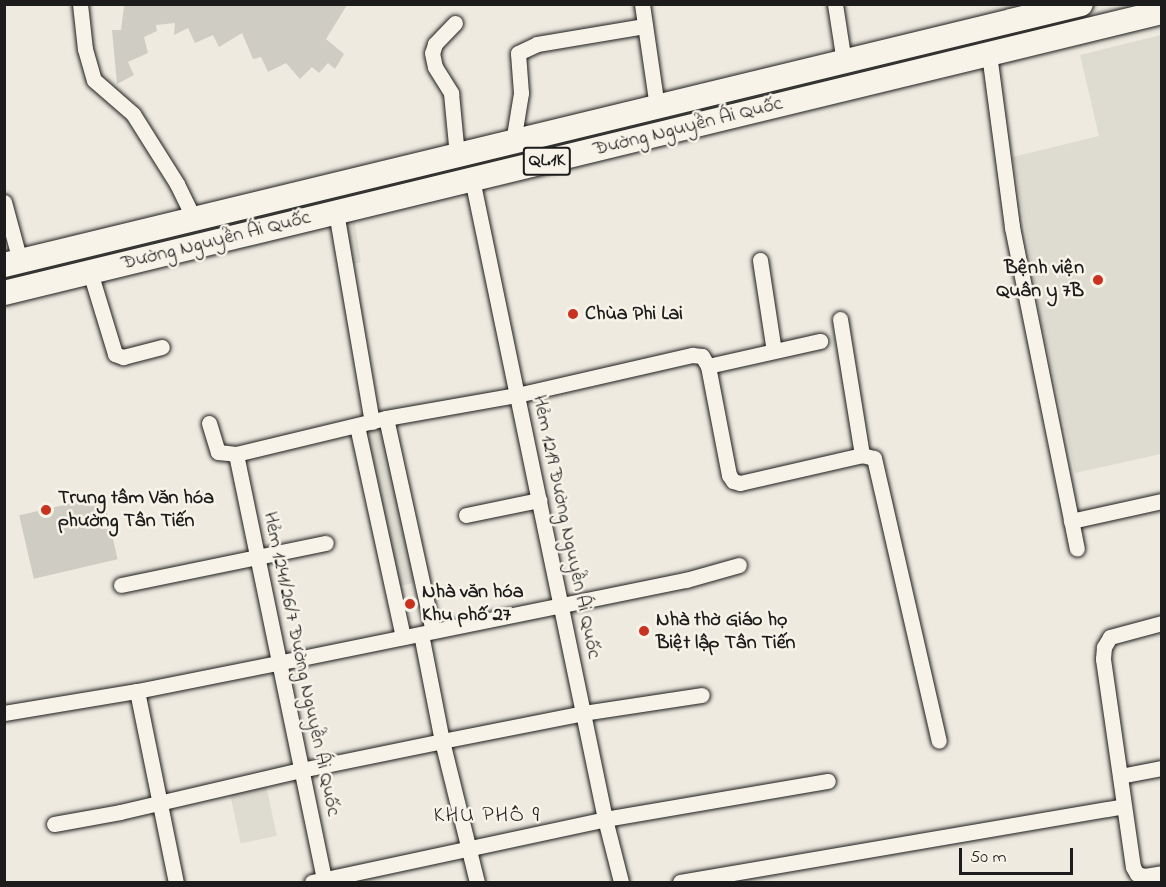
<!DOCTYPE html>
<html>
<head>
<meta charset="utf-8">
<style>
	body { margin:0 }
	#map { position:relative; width:1166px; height:887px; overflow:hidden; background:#eeeae0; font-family:"Indie Flower",sans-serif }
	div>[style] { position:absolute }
	.built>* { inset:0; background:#dedbd1; transform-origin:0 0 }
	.green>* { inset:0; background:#cfccc3; transform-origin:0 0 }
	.roads { filter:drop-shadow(0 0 2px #1c1c1c) drop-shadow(0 0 2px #1c1c1c) }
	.minor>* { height:15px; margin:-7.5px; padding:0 7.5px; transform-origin:7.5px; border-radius:7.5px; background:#f7f3e8 }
	.primary>* { height:24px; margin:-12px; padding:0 12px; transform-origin:12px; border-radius:12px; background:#f7f3e8 }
	.dots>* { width:16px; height:16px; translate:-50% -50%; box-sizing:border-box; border:3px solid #f7f3e8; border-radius:50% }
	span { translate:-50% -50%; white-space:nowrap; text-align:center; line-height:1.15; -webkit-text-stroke:5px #f7f3e8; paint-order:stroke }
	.shield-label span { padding:2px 4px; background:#f7f3e8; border:2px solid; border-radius:4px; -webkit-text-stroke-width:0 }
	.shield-label { font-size:18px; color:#1c1c1c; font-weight:700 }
	.street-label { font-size:20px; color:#1c1c1c }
	.poi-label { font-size:20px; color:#1c1c1c; font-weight:700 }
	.right { translate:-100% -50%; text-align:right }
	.left { translate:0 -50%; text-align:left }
	.quarter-label { font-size:22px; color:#1c1c1c; letter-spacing:1.5px }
	.frame { position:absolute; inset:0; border:6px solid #1c1c1c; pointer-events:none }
	.scale { position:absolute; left:959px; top:848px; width:114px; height:27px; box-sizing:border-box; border:3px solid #1c1c1c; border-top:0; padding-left:8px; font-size:18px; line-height:21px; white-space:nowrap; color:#1c1c1c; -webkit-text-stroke:4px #f7f3e8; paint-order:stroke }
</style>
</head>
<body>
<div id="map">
	<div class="built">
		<div style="clip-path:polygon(1161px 35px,1161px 454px,1075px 473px,1041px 321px,1013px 157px,1099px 136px,1080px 55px)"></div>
		<div style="left:353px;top:212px;width:51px;height:12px;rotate:81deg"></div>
		<div style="left:382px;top:425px;width:161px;height:19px;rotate:78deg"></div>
		<div style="left:266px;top:785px;width:52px;height:37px;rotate:78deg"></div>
	</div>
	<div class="green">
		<div style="clip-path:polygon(109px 5px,347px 5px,326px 39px,344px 54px,335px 69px,328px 63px,319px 73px,312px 67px,300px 79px,286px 63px,268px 72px,261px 57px,253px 59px,242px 33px,219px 47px,213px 35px,195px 43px,188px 28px,174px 35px,175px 23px,156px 25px,157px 31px,144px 37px,148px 53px,128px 62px,134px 75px,117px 84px,112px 30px,121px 30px,124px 6px)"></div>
		<div style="left:103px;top:496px;width:65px;height:86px;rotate:77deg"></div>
	</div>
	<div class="roads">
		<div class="minor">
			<div style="left:80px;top:4px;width:45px;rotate:83.7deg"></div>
			<div style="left:85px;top:49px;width:32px;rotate:74deg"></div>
			<div style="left:94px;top:80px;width:52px;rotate:41.1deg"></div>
			<div style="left:133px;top:114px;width:83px;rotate:57.8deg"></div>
			<div style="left:177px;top:184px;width:39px;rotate:64deg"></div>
			<div style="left:642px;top:4px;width:104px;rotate:81.7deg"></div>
			<div style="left:835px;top:4px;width:59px;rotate:81.2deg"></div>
			<div style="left:455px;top:23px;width:29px;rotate:134deg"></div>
			<div style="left:435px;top:44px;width:9px;rotate:108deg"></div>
			<div style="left:432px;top:53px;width:14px;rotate:78deg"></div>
			<div style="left:435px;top:67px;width:31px;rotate:58deg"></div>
			<div style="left:451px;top:93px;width:62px;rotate:84.5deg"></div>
			<div style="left:989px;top:54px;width:175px;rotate:82.4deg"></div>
			<div style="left:1012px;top:227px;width:328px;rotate:78.6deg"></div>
			<div style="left:513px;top:142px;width:50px;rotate:-80.7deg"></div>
			<div style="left:521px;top:93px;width:40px;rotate:-94.3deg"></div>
			<div style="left:518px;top:53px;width:21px;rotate:-25deg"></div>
			<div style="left:537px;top:44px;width:109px;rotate:-9.5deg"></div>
			<div style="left:472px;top:179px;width:654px;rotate:78.26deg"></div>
			<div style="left:605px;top:819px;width:65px;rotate:75.7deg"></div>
			<div style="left:4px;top:202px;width:61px;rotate:74.8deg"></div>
			<div style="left:336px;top:212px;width:213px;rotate:80.3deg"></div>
			<div style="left:760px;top:260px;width:92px;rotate:81.3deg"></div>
			<div style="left:90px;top:272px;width:86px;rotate:73deg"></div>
			<div style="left:115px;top:354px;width:9px;rotate:21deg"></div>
			<div style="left:123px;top:357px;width:40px;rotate:-14.4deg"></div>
			<div style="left:840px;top:319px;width:138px;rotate:80.8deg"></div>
			<div style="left:708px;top:366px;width:115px;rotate:-12.6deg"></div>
			<div style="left:386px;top:418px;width:218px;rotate:77.6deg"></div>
			<div style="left:209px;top:423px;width:30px;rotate:73deg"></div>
			<div style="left:218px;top:452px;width:18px;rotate:6deg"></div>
			<div style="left:236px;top:454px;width:154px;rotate:-13.5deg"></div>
			<div style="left:386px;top:418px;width:133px;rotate:-10deg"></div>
			<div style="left:517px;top:395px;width:180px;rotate:-12.9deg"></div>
			<div style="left:692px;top:355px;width:10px;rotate:6deg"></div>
			<div style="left:702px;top:356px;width:12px;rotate:59deg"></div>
			<div style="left:708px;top:366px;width:111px;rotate:79.1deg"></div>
			<div style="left:729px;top:475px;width:7px;rotate:56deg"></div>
			<div style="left:733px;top:481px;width:7px;rotate:16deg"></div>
			<div style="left:740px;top:483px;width:125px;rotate:-12.9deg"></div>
			<div style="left:862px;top:455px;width:12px;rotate:14deg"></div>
			<div style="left:874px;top:458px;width:290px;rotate:77.1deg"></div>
			<div style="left:357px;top:426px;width:216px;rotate:77.7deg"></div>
			<div style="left:236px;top:454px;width:437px;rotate:78.3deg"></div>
			<div style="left:466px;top:515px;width:75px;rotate:-11.6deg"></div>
			<div style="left:1071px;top:521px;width:93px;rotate:-12.4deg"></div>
			<div style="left:121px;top:585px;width:209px;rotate:-11.6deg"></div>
			<div style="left:1162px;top:623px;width:54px;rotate:164.9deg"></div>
			<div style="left:1110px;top:637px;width:12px;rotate:121deg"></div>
			<div style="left:1104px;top:647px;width:12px;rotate:95deg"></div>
			<div style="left:1103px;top:659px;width:210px;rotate:81.8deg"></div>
			<div style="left:1133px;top:867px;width:8px;rotate:60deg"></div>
			<div style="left:1137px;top:874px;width:8px;rotate:14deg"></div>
			<div style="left:1145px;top:876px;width:17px;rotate:-10deg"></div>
			<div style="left:421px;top:634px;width:109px;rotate:78.9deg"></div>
			<div style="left:442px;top:741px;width:145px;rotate:76.1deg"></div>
			<div style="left:137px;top:691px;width:195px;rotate:78.5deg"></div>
			<div style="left:4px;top:713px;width:135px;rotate:-9.4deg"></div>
			<div style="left:137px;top:691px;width:143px;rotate:-11.3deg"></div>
			<div style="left:277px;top:663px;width:417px;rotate:-11.5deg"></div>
			<div style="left:686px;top:580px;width:55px;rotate:-15.8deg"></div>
			<div style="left:1120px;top:776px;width:43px;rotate:-10.8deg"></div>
			<div style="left:54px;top:824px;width:67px;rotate:-10.3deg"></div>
			<div style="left:120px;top:812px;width:186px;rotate:-13.1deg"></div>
			<div style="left:301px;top:770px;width:144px;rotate:-11.6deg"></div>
			<div style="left:442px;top:741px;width:144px;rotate:-11.2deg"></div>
			<div style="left:583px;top:713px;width:120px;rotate:-8.6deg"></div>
			<div style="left:312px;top:882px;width:300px;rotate:-12.1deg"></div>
			<div style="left:605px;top:819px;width:226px;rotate:-9.7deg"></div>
			<div style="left:680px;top:882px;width:449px;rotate:-9.7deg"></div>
		</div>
		<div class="primary">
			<div style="left:4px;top:265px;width:1108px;rotate:-13.62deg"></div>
			<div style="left:4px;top:293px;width:1192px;rotate:-13.64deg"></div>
		</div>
	</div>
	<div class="dots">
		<div style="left:1098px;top:280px;background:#c8321e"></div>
		<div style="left:573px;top:314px;background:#c8321e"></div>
		<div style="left:46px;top:510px;background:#c8321e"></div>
		<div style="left:410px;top:604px;background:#c8321e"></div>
		<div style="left:644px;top:631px;background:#c8321e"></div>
	</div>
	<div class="shield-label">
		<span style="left:547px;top:161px">QL.1K</span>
	</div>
	<div class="street-label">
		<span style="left:688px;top:127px;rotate:-14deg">Đường Nguyễn Ái Quốc</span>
		<span style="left:216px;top:241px;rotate:-14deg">Đường Nguyễn Ái Quốc</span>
		<span style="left:566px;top:527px;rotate:78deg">Hẻm 1219 Đường Nguyễn Ái Quốc</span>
		<span style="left:301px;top:664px;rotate:78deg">Hẻm 1241/26/7 Đường Nguyễn Ái Quốc</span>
	</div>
	<div class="poi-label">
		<span class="right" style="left:1084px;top:280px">Bệnh viện<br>Quân y 7B</span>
		<span class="left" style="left:585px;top:314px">Chùa Phi Lai</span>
		<span class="left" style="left:58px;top:510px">Trung tâm Văn hóa<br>phường Tân Tiến</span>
		<span class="left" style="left:422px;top:604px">Nhà văn hóa<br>Khu phố 27</span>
		<span class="left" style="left:656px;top:632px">Nhà thờ Giáo họ<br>Biệt lập Tân Tiến</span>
	</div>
	<div class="quarter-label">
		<span style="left:487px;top:817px">KHU PHỐ 9</span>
	</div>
	<div class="frame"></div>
	<div class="scale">50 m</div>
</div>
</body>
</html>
